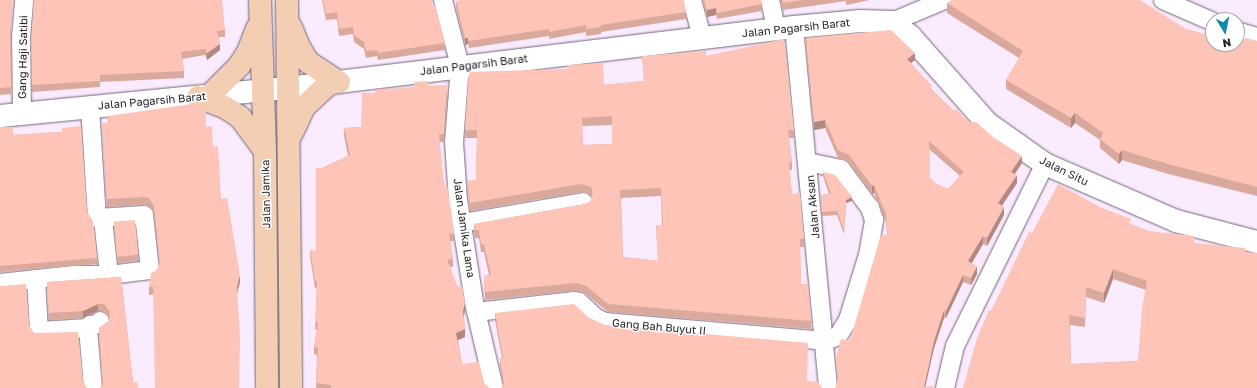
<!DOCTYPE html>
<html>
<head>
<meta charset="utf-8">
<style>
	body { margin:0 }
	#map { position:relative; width:1257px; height:388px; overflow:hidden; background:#fbebff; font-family:"Golos Text",sans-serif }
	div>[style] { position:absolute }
	.roads { filter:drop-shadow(0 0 1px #726476) drop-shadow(0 0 1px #726476) }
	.minor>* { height:18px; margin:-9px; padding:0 9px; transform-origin:9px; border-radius:9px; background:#fff }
	.tertiary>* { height:22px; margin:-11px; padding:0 11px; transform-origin:11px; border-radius:11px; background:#fff }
	.primary>* { height:22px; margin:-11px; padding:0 11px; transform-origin:11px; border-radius:11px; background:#f3ceb3 }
	.wall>* { inset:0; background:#daa99d }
	.shaded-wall>* { inset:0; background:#b18980 }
	.building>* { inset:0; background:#fdc4b7; transform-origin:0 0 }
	span { translate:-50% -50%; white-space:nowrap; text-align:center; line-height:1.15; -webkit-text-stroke:3px #fff; paint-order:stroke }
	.street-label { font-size:11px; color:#272128 }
	.north { position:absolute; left:1205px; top:12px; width:40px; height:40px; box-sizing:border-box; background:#fff; border:1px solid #a9a6a9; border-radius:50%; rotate:170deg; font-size:11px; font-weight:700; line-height:16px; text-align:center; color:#272128 }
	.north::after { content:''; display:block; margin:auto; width:14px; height:18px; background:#0d89ac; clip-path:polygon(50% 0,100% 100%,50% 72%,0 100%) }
</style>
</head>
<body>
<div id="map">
	<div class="roads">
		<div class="minor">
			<div style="left:443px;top:0;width:68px;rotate:75.6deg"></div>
			<div style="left:460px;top:66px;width:76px;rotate:94.5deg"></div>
			<div style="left:454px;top:142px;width:58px;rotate:86.1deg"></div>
			<div style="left:458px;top:200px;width:108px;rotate:81deg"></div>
			<div style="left:475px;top:307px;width:83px;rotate:76.8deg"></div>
			<div style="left:692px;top:0;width:39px;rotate:75deg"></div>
			<div style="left:770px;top:0;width:30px;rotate:78deg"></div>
			<div style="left:1163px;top:0;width:55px;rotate:23.7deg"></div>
			<div style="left:892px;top:22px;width:56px;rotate:-22.9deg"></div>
			<div style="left:794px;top:27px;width:363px;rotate:84.6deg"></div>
			<div style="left:1237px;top:31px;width:21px;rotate:17deg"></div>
			<div style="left:22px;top:114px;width:77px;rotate:-90.7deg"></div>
			<div style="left:21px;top:37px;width:37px;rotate:-85deg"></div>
			<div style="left:103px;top:219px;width:56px;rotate:83.9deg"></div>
			<div style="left:462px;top:223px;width:123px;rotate:-9.8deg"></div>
			<div style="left:36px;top:279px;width:52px;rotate:86.7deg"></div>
			<div style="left:39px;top:331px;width:49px;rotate:-3.5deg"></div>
			<div style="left:0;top:283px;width:74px;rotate:-6.2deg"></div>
			<div style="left:74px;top:275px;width:35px"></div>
			<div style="left:109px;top:275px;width:41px;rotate:-7deg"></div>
			<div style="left:150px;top:270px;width:55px;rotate:-96.2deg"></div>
			<div style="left:144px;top:215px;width:47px;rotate:176.3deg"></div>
			<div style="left:97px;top:218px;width:112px;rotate:-93.6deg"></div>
			<div style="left:476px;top:312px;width:99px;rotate:-6.4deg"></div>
			<div style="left:574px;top:301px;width:5px;rotate:11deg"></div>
			<div style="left:579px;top:302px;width:23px;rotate:43deg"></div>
			<div style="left:596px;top:318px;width:10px;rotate:24deg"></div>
			<div style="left:605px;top:322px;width:221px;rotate:4.9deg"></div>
			<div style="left:825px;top:341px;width:14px;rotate:-21deg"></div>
			<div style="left:838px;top:336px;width:19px;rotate:-58deg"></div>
			<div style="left:848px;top:320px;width:68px;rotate:-72.9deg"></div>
			<div style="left:868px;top:255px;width:36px;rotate:-80deg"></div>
			<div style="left:874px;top:220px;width:13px;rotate:-108deg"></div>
			<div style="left:870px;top:208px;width:49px;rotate:-126.6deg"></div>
			<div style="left:841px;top:169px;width:34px;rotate:-168deg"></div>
			<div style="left:93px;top:388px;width:60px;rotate:-94.8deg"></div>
			<div style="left:88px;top:328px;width:4px;rotate:-56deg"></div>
			<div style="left:90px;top:325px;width:9px;rotate:-6deg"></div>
			<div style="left:99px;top:324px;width:3px;rotate:-72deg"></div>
			<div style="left:945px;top:388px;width:43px;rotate:-76.6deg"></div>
			<div style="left:955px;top:346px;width:203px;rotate:-63.7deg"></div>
		</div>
		<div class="tertiary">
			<div style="left:0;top:116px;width:289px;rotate:-5.6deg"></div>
			<div style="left:288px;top:88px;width:510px;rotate:-6.87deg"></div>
			<div style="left:794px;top:27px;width:67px;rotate:-5.1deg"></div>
			<div style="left:861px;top:21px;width:31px;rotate:2deg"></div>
			<div style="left:892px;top:22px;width:24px;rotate:38deg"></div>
			<div style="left:911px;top:37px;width:115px;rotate:48.5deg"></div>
			<div style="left:987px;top:123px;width:71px;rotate:35.3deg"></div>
			<div style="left:1045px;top:164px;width:143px;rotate:23.5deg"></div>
			<div style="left:1176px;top:221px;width:84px;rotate:14.5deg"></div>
		</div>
		<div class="primary">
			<div style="left:260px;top:0;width:152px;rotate:88.1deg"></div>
			<div style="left:265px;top:152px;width:236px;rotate:89.5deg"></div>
			<div style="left:287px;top:0;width:388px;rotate:89.4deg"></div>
			<div style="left:291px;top:27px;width:22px;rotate:68deg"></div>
			<div style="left:299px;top:47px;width:17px;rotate:59deg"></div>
			<div style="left:308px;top:62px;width:37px;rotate:33deg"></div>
			<div style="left:210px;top:95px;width:41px;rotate:-45deg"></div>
			<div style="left:239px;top:66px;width:17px;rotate:-57deg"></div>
			<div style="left:248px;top:52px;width:25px;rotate:-69deg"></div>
			<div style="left:198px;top:97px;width:30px;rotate:21deg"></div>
			<div style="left:226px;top:108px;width:17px;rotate:33deg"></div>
			<div style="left:240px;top:117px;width:42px;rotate:53.7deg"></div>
			<div style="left:292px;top:133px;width:29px;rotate:-65deg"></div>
			<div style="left:304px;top:107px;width:35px;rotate:-43deg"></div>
		</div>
	</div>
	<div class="wall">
		<div style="clip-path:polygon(0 0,11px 36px,11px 94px,0 95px)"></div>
		<div style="clip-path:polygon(322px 0,431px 0,432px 6px,445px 43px,445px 50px,378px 60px,377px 56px,366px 58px,364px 49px,354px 42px,353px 34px,339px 36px,337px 19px,326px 20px)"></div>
		<div style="clip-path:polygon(702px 0,761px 0,762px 11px,717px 19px,716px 15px,707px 17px)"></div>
		<div style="clip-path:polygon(780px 0,870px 0,846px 5px,846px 1px,783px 10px)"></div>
		<div style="clip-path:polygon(456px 1px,686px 12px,686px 19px,601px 32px,601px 34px,586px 36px,586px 32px,549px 39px,549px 36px,469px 48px,468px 44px,465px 45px,456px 8px)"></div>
		<div style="clip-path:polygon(947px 3px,1186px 29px,1204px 34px,1241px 41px,1257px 41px,1257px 196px,1168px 174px,1122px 160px,1119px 164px,1100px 148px,1100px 140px,1075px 123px,1071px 128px,1006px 89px,1006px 80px,1019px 58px,947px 13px)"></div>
		<div style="clip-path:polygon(225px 30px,225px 37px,219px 37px,220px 50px,207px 60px,205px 55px,182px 59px,184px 71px,184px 78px,100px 82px,100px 87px,32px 92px,32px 31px)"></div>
		<div style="clip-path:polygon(evenodd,806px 38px,915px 60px,911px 63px,932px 90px,954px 111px,1022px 163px,1015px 174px,1017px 183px,1002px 206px,1004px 215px,987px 246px,983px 244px,972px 263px,977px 274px,971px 285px,963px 282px,946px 318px,944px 318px,934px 348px,925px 386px,838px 381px,836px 358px,850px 340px,887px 235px,886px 222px,874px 193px,872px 194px,849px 163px,838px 158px,825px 128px,814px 130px,806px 45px,806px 38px,929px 149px,960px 176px,948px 189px,936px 184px,930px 178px,929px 149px)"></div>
		<div style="clip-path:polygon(evenodd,642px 56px,706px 56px,794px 130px,794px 138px,789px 138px,792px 162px,792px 170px,789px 170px,792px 194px,804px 239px,804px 247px,800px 247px,801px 284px,811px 321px,811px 329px,608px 312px,586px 294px,576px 291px,485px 300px,484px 276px,489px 275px,484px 252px,481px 252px,479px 238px,475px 238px,474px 232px,474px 224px,585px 204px,590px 202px,592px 197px,591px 195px,581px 192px,470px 211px,468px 189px,468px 181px,476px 180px,477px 138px,465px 138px,465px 130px,604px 85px,644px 81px,642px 56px,612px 125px,612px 144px,583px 145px,582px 126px,612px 125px,642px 56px,661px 196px,662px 225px,656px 225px,658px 261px,623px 257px,621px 198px,661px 196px)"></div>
		<div style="clip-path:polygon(429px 86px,447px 93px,444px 142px,439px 142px,444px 185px,454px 233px,454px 241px,450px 241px,453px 259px,453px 267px,450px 267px,465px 311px,464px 316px,465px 337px,458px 340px,462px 364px,489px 388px,316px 388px,317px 355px,314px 354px,314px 347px,317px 330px,315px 329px,317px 289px,315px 288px,310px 257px,310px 250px,316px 251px,322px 168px,348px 156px,344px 136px,344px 128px,361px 127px,375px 93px)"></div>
		<div style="clip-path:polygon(108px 116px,206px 127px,213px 147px,221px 199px,240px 282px,149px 295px,149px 287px,160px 263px,154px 213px,149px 206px,144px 205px,107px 207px,102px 123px,108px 123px)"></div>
		<div style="clip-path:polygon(0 127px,13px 135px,62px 132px,62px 128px,87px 212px,97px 258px,97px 264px,0 272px)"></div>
		<div style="clip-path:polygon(823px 172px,852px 201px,846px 203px,844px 234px,837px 215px,822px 216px,821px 195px,829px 194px,823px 176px)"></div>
		<div style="clip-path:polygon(114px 221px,138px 255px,138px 261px,118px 263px,114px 227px)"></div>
		<div style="clip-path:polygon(evenodd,1131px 224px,1148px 231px,1194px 243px,1245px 252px,1257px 388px,963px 388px,991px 311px,1032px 233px,1131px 224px,1113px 279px,1146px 290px,1138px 361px,1071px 364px,1070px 325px,1085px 327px,1086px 297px,1104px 303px,1113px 279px)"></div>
		<div style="clip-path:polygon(121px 277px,133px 382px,102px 385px,99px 328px,109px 321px,109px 318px,104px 311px,98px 311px,83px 318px,49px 320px,47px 282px)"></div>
		<div style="clip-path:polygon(495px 313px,589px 318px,604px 325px,807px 381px,503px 385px,500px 366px,500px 359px,502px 358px,495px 320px)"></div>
	</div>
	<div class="shaded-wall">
		<div style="clip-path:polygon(13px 0,10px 37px,10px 31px)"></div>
		<div style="clip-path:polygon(716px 8px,716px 15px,707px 17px,707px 10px)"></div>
		<div style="clip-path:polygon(465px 38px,468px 38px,468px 44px,465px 45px)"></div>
		<div style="clip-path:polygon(220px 44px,220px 50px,207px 60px,207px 53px)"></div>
		<div style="clip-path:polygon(915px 53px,915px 60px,907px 66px,907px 59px)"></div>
		<div style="clip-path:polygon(447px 85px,447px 93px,444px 142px,444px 134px)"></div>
		<div style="clip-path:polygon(1075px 113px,1075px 123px,1071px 128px,1071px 118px)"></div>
		<div style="clip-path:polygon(825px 120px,825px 128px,814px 130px,814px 122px)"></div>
		<div style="clip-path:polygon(1122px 150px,1122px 160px,1119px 164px,1119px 154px)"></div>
		<div style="clip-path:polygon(1022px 156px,1022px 163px,1011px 179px,1011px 172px)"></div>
		<div style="clip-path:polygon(1017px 175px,1017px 183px,998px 211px,998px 203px)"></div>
		<div style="clip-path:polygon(874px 185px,874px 193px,872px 194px,872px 186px)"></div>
		<div style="clip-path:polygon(852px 197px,852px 201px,846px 203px,844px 234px,846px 200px)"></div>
		<div style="clip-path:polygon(1004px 207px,1004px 215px,987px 246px,987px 238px)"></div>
		<div style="clip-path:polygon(983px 236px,983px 244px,968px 269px,968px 261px)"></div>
		<div style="clip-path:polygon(977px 266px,977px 274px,971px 285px,971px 278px)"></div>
		<div style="clip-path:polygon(1113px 269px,1113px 279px,1104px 303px,1104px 293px)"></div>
		<div style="clip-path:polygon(240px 275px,240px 282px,237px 294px,237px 286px)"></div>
		<div style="clip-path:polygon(963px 275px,963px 282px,946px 318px,946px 311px)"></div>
		<div style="clip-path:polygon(465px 303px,465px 311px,463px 318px,463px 311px)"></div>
		<div style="clip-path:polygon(98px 304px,98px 311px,83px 318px,83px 311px)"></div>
		<div style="clip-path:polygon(944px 310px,944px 318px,934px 348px,925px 388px,924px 387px,934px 341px)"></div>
		<div style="clip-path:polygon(465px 329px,465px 337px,456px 341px,456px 333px)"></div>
	</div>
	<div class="building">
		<div style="clip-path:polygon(0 0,13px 0,10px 31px,11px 87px,0 88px)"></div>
		<div style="clip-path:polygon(34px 0,222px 0,225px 30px,217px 31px,220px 44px,207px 53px,205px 49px,181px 52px,184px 71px,100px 75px,100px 81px,32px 85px,32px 31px)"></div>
		<div style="clip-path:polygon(323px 0,431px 0,432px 6px,435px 5px,445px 43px,378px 53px,377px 50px,366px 51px,364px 42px,354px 35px,353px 27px,339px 29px,337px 12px,326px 14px)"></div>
		<div style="clip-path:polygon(461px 0,684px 0,686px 12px,601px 25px,601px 27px,586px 29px,586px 25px,549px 32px,549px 29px,469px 41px,468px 38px,465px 38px,456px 1px)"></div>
		<div style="clip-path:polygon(704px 0,761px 0,762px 4px,717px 13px,716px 8px,707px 10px)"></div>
		<div style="clip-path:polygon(782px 0,804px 0,783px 3px)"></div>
		<div style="clip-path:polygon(952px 0,1140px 0,1186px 29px,1204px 34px,1205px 31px,1213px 33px,1213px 44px,1237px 44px,1237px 39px,1241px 41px,1246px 38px,1257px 41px,1257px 187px,1168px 164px,1122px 150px,1119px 154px,1100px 139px,1103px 133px,1075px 113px,1071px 118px,1006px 80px,1023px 51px,947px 3px)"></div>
		<div style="clip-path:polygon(evenodd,891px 30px,915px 53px,907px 59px,932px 86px,929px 88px,954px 111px,956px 109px,968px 122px,976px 122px,993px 137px,1022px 156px,1011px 172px,1017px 175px,998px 203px,1004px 207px,987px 238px,983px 236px,968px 261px,977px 266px,971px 278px,963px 275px,946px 311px,944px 310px,934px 341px,924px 387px,933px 386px,933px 388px,835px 388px,838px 380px,836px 358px,841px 339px,850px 340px,881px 235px,887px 235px,886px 214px,874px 185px,872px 186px,849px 155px,838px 150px,825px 120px,814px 122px,806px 38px,891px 30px,929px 141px,964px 172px,948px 189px,936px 184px,930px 178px,929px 141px)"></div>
		<div style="clip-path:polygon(evenodd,784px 39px,794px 130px,788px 130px,792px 162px,789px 162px,792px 194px,800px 193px,804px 239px,800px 239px,801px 284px,808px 284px,811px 321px,608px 304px,586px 286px,576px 283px,485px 292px,484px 276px,491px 275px,484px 244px,481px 244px,479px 230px,475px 230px,474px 224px,585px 204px,590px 202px,593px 192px,591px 187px,581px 184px,470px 203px,468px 181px,476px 180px,477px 130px,465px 130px,469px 72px,567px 69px,567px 65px,603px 63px,604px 85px,644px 81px,642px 56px,706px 51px,706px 56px,784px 39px,612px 116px,612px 144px,583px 145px,582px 118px,612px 116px,784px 39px,661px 188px,663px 225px,656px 225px,658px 261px,623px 257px,620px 190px,661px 188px)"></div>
		<div style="clip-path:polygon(428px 81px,429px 86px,447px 85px,444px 134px,439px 134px,444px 185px,447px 184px,454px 233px,449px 234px,453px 259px,447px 260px,458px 287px,462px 286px,465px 303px,463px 311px,465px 329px,456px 333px,462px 364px,479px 362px,484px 383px,489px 388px,331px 388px,331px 385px,316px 383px,318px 348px,314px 347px,318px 322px,315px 322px,317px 281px,315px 281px,310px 250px,316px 251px,316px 168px,322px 168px,350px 155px,344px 128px,361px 127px,362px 93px,375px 93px,375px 90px,414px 87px,414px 82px)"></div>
		<div style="clip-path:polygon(199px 103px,201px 109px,206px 110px,206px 127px,212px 126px,213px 147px,218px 146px,221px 199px,227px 198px,240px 275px,237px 286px,240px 339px,239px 388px,155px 388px,153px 287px,149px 287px,151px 273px,157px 270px,160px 262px,154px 206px,149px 198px,144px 197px,107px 199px,102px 123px,109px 123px,108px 116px)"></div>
		<div style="clip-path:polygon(81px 126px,87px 212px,93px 221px,97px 258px,0 266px,0 127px,13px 127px,13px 135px,62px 132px,62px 128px)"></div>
		<div style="clip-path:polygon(823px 172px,835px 175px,852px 197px,846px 200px,844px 230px,837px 211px,822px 212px,821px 195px,831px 194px)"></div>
		<div style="clip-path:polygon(evenodd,1058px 184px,1102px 208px,1131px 219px,1129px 223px,1148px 231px,1194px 236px,1194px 243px,1245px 248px,1245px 252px,1257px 253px,1257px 388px,963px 388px,977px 338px,989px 310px,991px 311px,1029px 232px,1032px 233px,1058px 184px,1113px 269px,1147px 281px,1142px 308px,1138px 361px,1071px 364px,1069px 315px,1085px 318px,1086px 287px,1104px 293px,1113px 269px)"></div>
		<div style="left:135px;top:220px;width:35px;height:21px;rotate:85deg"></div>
		<div style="clip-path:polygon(121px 277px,133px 382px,137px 382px,138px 388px,99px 388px,103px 385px,99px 328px,109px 321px,110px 312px,104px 304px,98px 304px,83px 311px,49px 313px,47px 282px)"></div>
		<div style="clip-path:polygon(26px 284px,29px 325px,34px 333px,78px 332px,83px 382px,87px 388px,0 388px,0 286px)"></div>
		<div style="clip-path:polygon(574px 304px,589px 318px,604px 325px,808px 343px,807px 381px,818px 382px,822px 388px,501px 388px,504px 383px,500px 359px,503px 358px,495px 313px)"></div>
	</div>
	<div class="street-label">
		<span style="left:796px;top:28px;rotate:-6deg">Jalan Pagarsih Barat</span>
		<span style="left:23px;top:57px;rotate:-89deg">Gang Haji Satibi</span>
		<span style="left:474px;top:65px;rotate:-7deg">Jalan Pagarsih Barat</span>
		<span style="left:152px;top:101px;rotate:-5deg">Jalan Pagarsih Barat</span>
		<span style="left:1064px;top:171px;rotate:26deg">Jalan Situ</span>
		<span style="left:266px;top:194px;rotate:-91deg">Jalan Jamika</span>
		<span style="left:813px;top:207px;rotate:-95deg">Jalan Aksan</span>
		<span style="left:464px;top:228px;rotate:82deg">Jalan Jamika Lama</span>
		<span style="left:659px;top:327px;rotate:5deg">Gang Bah Buyut II</span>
	</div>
	<div class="north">N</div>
</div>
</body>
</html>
